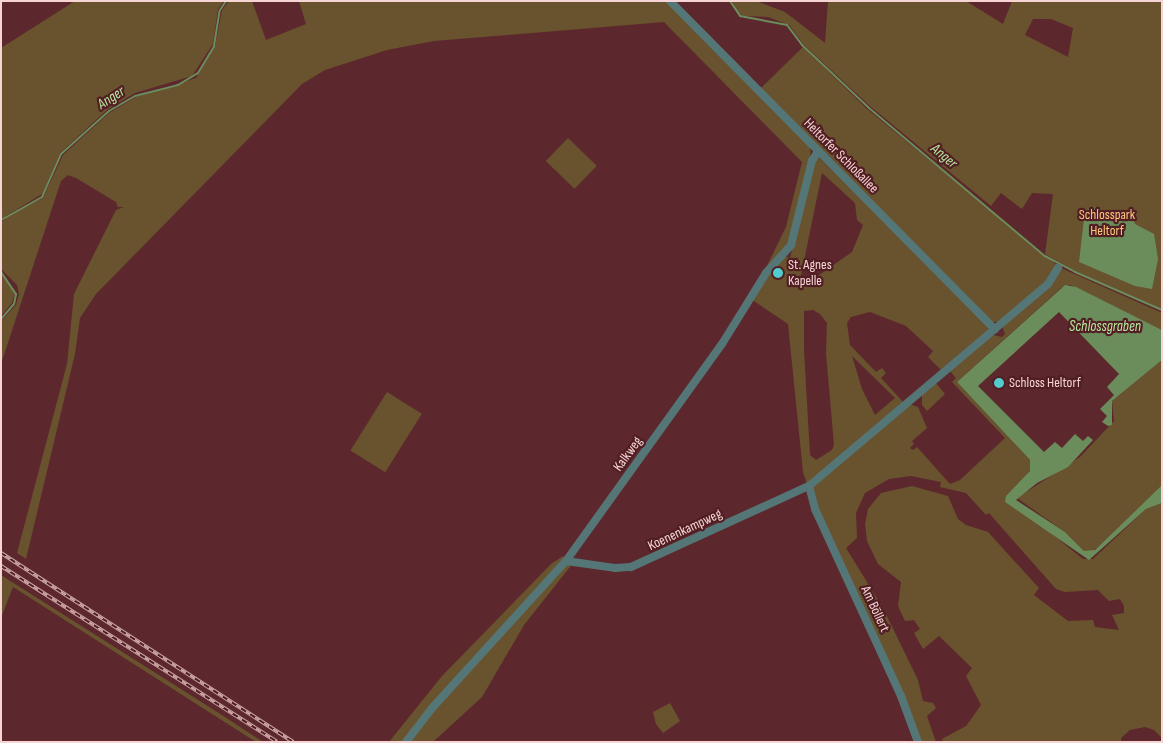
<!DOCTYPE html>
<html>
<head>
<meta charset="utf-8">
<style>
	body { margin:0 }
	#map { position:relative; width:1163px; height:743px; overflow:hidden; background:#5d282d; font-family:"Sofia Sans Condensed",sans-serif }
	div>[style] { position:absolute }
	.green>* { inset:0; background:#69522e; transform-origin:0 0 }
	.water>* { inset:0; background:#6a8d5b }
	.stream>* { height:2px; margin:-1px; padding:0 1px; transform-origin:1px; border-radius:1px; background:#6a8d5b }
	.minor>* { height:8px; margin:-4px; padding:0 4px; transform-origin:4px; border-radius:4px; background:#557676 }
	.rail>* { height:4px; margin-top:-2px; transform-origin:0; background:repeating-linear-gradient(90deg,#511e23 0 5.5px,#cca5a6 0 11px); box-sizing:border-box; border-block:1px solid #cca5a6 }
	.dots>* { width:14px; height:14px; translate:-50% -50%; box-sizing:border-box; border:2px solid #511e23; border-radius:50% }
	span { translate:-50% -50%; white-space:nowrap; text-align:center; line-height:1.15; -webkit-text-stroke:4.5px #511e23; paint-order:stroke }
	.street-label { font-size:14px; color:#f7d5d5 }
	.park-label { font-size:14px; color:#fcc87b }
	.poi-label { font-size:14px; color:#f7d5d5 }
	.left { translate:0 -50%; text-align:left }
	.water-label { font-size:15px; color:#b6e99f; font-style:italic }
	.frame { position:absolute; inset:0; border:2px solid #f7d5d5; pointer-events:none }
</style>
</head>
<body>
<div id="map">
	<div class="green">
		<div style="clip-path:polygon(75px 1px,224px 1px,218px 9px,213px 44px,192px 76px,135px 93px,108px 109px,60px 153px,42px 194px,1px 219px,1px 48px)"></div>
		<div style="clip-path:polygon(229px 1px,252px 1px,266px 40px,306px 24px,299px 1px,668px 1px,810px 146px,811px 158px,790px 241px,762px 276px,786px 227px,802px 162px,664px 22px,434px 41px,387px 50px,325px 70px,302px 84px,96px 294px,80px 318px,75px 354px,26px 559px,17px 553px,67px 364px,74px 294px,116px 210px,124px 207px,118px 207px,116px 202px,76px 178px,68px 175px,61px 181px,1px 364px,1px 321px,16px 305px,19px 294px,17px 285px,1px 269px,1px 222px,16px 211px,43px 198px,63px 155px,109px 113px,136px 97px,196px 78px,215px 46px,222px 10px)"></div>
		<div style="clip-path:polygon(evenodd,732px 1px,756px 1px,785px 12px,825px 43px,828px 1px,966px 1px,1003px 24px,1012px 1px,1162px 1px,1162px 309px,1075px 271px,1045px 254px,1053px 194px,1032px 193px,1022px 209px,1001px 193px,991px 206px,870px 106px,804px 45px,789px 25px,768px 17px,744px 16px,737px 12px,732px 1px,1033px 19px,1051px 19px,1073px 28px,1068px 57px,1025px 35px,1033px 19px)"></div>
		<div style="clip-path:polygon(803px 47px,867px 109px,1057px 265px,1054px 274px,1000px 322px,991px 322px,759px 90px)"></div>
		<div style="left:568px;top:138px;width:40px;height:32px;rotate:44deg"></div>
		<div style="clip-path:polygon(evenodd,818px 157px,988px 324px,988px 332px,942px 371px,928px 357px,933px 351px,906px 326px,870px 312px,851px 317px,847px 323px,850px 345px,876px 372px,882px 368px,886px 373px,881px 378px,904px 403px,807px 484px,803px 472px,788px 324px,751px 299px,766px 274px,784px 256px,790px 258px,813px 162px,818px 157px,822px 173px,855px 203px,857px 220px,863px 225px,852px 252px,798px 290px,822px 173px,818px 157px,813px 310px,820px 314px,827px 323px,826px 353px,834px 445px,832px 450px,816px 460px,810px 455px,804px 350px,804px 311px,813px 310px,818px 157px,852px 356px,895px 398px,875px 415px,862px 389px,852px 356px)"></div>
		<div style="clip-path:polygon(1061px 268px,1162px 313px,1162px 330px,1070px 285px,1061px 288px,957px 382px,1030px 460px,1030px 471px,1005px 502px,1038px 523px,1083px 559px,1093px 559px,1146px 509px,1162px 503px,1162px 738px,1154px 730px,1145px 727px,1130px 730px,1121px 738px,1121px 742px,943px 742px,942px 739px,966px 726px,981px 705px,966px 676px,972px 668px,939px 636px,923px 649px,914px 633px,920px 629px,914px 620px,905px 621px,898px 606px,901px 582px,878px 564px,867px 541px,865px 524px,868px 509px,881px 493px,912px 486px,948px 496px,958px 519px,966px 525px,988px 532px,1039px 588px,1034px 595px,1068px 621px,1093px 620px,1095px 627px,1119px 630px,1112px 615px,1124px 613px,1124px 606px,1120px 599px,1109px 601px,1098px 590px,1065px 592px,1056px 589px,989px 513px,986px 515px,966px 493px,940px 487px,941px 482px,911px 476px,889px 479px,865px 493px,856px 513px,857px 538px,846px 548px,883px 608px,918px 680px,923px 701px,933px 703px,936px 708px,927px 716px,936px 742px,919px 742px,816px 508px,812px 487px,909px 404px,918px 407px,927px 428px,912px 441px,914px 444px,910px 448px,913px 450px,917px 447px,950px 484px,960px 480px,1005px 438px,952px 382px,956px 378px,949px 370px,993px 335px,1002px 337px,1005px 334px,1002px 326px)"></div>
		<div style="clip-path:polygon(1px 274px,15px 292px,12px 303px,1px 316px)"></div>
		<div style="clip-path:polygon(1162px 360px,1162px 485px,1097px 548px,1091px 552px,1084px 551px,1065px 532px,1017px 498px,1080px 457px,1114px 421px,1112px 401px)"></div>
		<div style="clip-path:polygon(935px 382px,945px 394px,927px 411px,922px 405px,922px 394px)"></div>
		<div style="left:387px;top:392px;width:41px;height:69px;rotate:32deg"></div>
		<div style="clip-path:polygon(563px 556px,564px 559px,404px 742px,389px 742px,442px 676px,551px 564px)"></div>
		<div style="clip-path:polygon(573px 563px,524px 625px,482px 697px,433px 742px,407px 742px,434px 708px,567px 564px)"></div>
		<div style="clip-path:polygon(1px 575px,225px 717px,263px 742px,256px 742px,13px 587px,1px 618px)"></div>
		<div style="clip-path:polygon(670px 703px,680px 721px,663px 733px,656px 724px,653px 712px)"></div>
	</div>
	<div class="water">
		<div style="clip-path:polygon(1095px 207px,1118px 216px,1125px 212px,1132px 214px,1135px 224px,1154px 234px,1158px 259px,1152px 289px,1135px 286px,1079px 262px,1085px 210px)"></div>
		<div style="clip-path:polygon(1065px 285px,1076px 287px,1162px 330px,1162px 360px,1112px 401px,1112px 425px,1108px 426px,1102px 422px,1107px 416px,1100px 409px,1114px 395px,1107px 387px,1119px 374px,1059px 312px,978px 386px,1044px 452px,1055px 442px,1062px 448px,1075px 434px,1083px 441px,1088px 436px,1093px 440px,1068px 467px,1037px 483px,1016px 500px,1065px 532px,1084px 551px,1095px 550px,1162px 485px,1162px 503px,1146px 509px,1089px 560px,1005px 502px,1006px 496px,1030px 471px,1030px 460px,957px 382px)"></div>
	</div>
	<div class="stream">
		<div style="left:730px;top:1px;width:18px;rotate:56deg"></div>
		<div style="left:740px;top:16px;width:48px;rotate:10.8deg"></div>
		<div style="left:787px;top:25px;width:25px;rotate:53deg"></div>
		<div style="left:802px;top:45px;width:92px;rotate:43.2deg"></div>
		<div style="left:869px;top:108px;width:230px;rotate:40.1deg"></div>
		<div style="left:1045px;top:256px;width:34px;rotate:28deg"></div>
		<div style="left:1075px;top:272px;width:95px;rotate:23.6deg"></div>
		<div style="left:1px;top:220px;width:47px;rotate:-29.3deg"></div>
		<div style="left:42px;top:197px;width:47px;rotate:-66.2deg"></div>
		<div style="left:61px;top:154px;width:64px;rotate:-41.9deg"></div>
		<div style="left:109px;top:111px;width:30px;rotate:-30deg"></div>
		<div style="left:135px;top:96px;width:44px;rotate:-14.3deg"></div>
		<div style="left:178px;top:85px;width:23px;rotate:-31deg"></div>
		<div style="left:198px;top:73px;width:31px;rotate:-59deg"></div>
		<div style="left:214px;top:46px;width:36px;rotate:-81deg"></div>
		<div style="left:220px;top:10px;width:11px;rotate:-56deg"></div>
		<div style="left:1px;top:272px;width:27px;rotate:56deg"></div>
		<div style="left:16px;top:294px;width:10px;rotate:101deg"></div>
		<div style="left:14px;top:304px;width:20px;rotate:131deg"></div>
	</div>
	<div class="minor">
		<div style="left:670px;top:1px;width:462px;rotate:45.3deg"></div>
		<div style="left:809px;top:486px;width:24px;rotate:75deg"></div>
		<div style="left:815px;top:509px;width:206px;rotate:65.3deg"></div>
		<div style="left:901px;top:696px;width:49px;rotate:69.7deg"></div>
		<div style="left:566px;top:561px;width:49px;rotate:8.1deg"></div>
		<div style="left:615px;top:568px;width:16px;rotate:-4deg"></div>
		<div style="left:631px;top:567px;width:196px;rotate:-24.5deg"></div>
		<div style="left:809px;top:486px;width:313px;rotate:-40.2deg"></div>
		<div style="left:1048px;top:284px;width:19px;rotate:-58deg"></div>
		<div style="left:406px;top:742px;width:44px;rotate:-52.4deg"></div>
		<div style="left:433px;top:707px;width:197px;rotate:-47.7deg"></div>
		<div style="left:566px;top:561px;width:267px;rotate:-54.3deg"></div>
		<div style="left:722px;top:344px;width:84px;rotate:-58.2deg"></div>
		<div style="left:766px;top:273px;width:38px;rotate:-48deg"></div>
		<div style="left:791px;top:245px;width:87px;rotate:-76deg"></div>
		<div style="left:812px;top:161px;width:12px;rotate:-59deg"></div>
	</div>
	<div class="rail">
		<div style="left:1px;top:553px;width:348px;rotate:32.9deg"></div>
		<div style="left:1px;top:566px;width:327px;rotate:32.5deg"></div>
	</div>
	<div class="dots">
		<div style="left:778px;top:273px;background:#52cdce"></div>
		<div style="left:999px;top:383px;background:#52cdce"></div>
	</div>
	<div class="street-label">
		<span style="left:841px;top:156px;rotate:45deg">Heltorfer Schloßallee</span>
		<span style="left:628px;top:454px;rotate:-54deg">Kalkweg</span>
		<span style="left:685px;top:530px;rotate:-25deg">Koenenkampweg</span>
		<span style="left:875px;top:609px;rotate:65deg">Am Böllert</span>
	</div>
	<div class="park-label">
		<span style="left:1107px;top:223px">Schlosspark<br>Heltorf</span>
	</div>
	<div class="poi-label">
		<span class="left" style="left:788px;top:273px">St. Agnes<br>Kapelle</span>
		<span class="left" style="left:1009px;top:383px">Schloss Heltorf</span>
	</div>
	<div class="water-label">
		<span style="left:111px;top:98px;rotate:-33deg">Anger</span>
		<span style="left:944px;top:156px;rotate:40deg">Anger</span>
		<span style="left:1105px;top:327px">Schlossgraben</span>
	</div>
	<div class="frame"></div>
</div>
</body>
</html>
